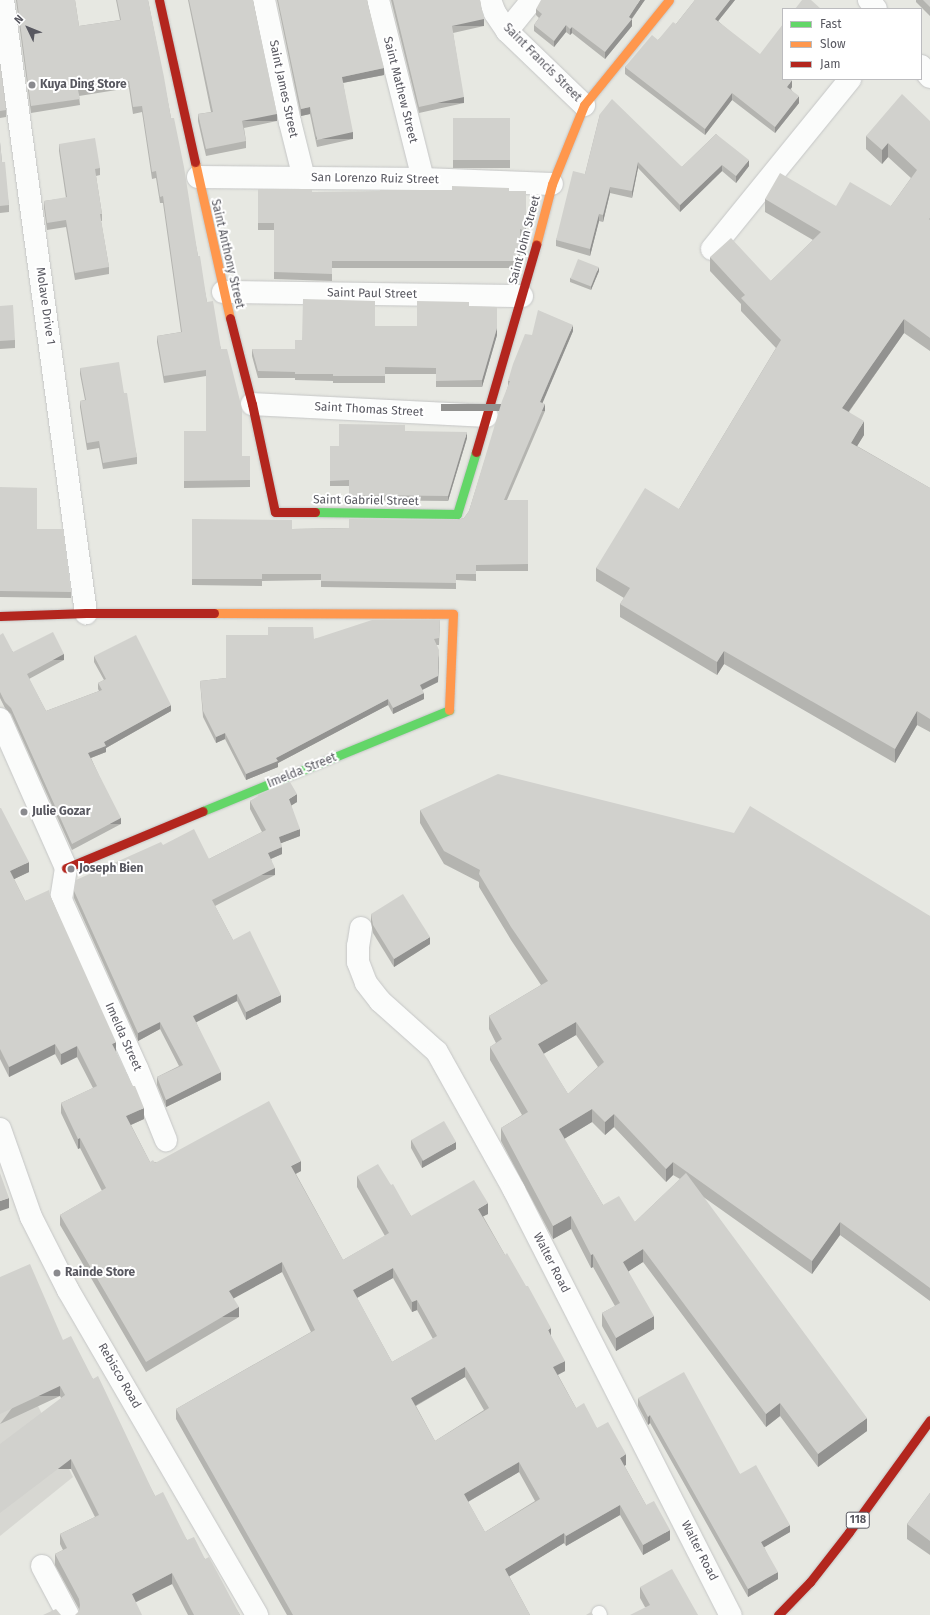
<!DOCTYPE html>
<html>
<head>
<meta charset="utf-8">
<style>
	body { margin:0 }
	#map { position:relative; width:930px; height:1615px; overflow:hidden; background:#e7e8e2; font-family:"Fira Sans",sans-serif }
	div>[style] { position:absolute }
	.industrial>* { inset:0; background:#d7d7d2 }
	.roads { filter:drop-shadow(0 0 1px #c5c6c6) drop-shadow(0 0 1px #c5c6c6) }
	.lane>* { height:14px; margin:-7px; padding:0 7px; transform-origin:7px; border-radius:7px; background:#fbfcfb }
	.street>* { height:22px; margin:-11px; padding:0 11px; transform-origin:11px; border-radius:11px; background:#fbfcfb }
	.fast>* { height:9px; margin:-4.5px; padding:0 4.5px; transform-origin:4.5px; border-radius:4.5px; background:#63d668 }
	.slow>* { height:9px; margin:-4.5px; padding:0 4.5px; transform-origin:4.5px; border-radius:4.5px; background:#ff974d }
	.jam>* { height:9px; margin:-4.5px; padding:0 4.5px; transform-origin:4.5px; border-radius:4.5px; background:#b3261e }
	.wall>* { inset:0; background:#b4b4b0; transform-origin:0 0 }
	.shaded-wall>* { inset:0; background:#929290; transform-origin:0 0 }
	.building>* { inset:0; background:#d1d1cd; transform-origin:0 0 }
	.dots>* { width:11px; height:11px; translate:-50% -50%; box-sizing:border-box; border:2px solid #fff; border-radius:50% }
	span { translate:-50% -50%; white-space:nowrap; text-align:center; line-height:1.15; -webkit-text-stroke:4px #fff; paint-order:stroke }
	.shield-label span { padding:1px 3px; background:#fff; border:1px solid; border-radius:3px; -webkit-text-stroke-width:0 }
	.shield-label { font-size:11px; color:#585860; font-weight:700 }
	.street-label { font-size:12px; color:#585860 }
	.poi-label { font-size:12px; color:#585860; font-weight:700 }
	.left { translate:0 -50%; text-align:left }
	.legend { position:absolute; left:782px; top:8px; width:140px; height:72px; box-sizing:border-box; background:#fff; border:1px solid #bcbcbf; margin:0; padding:5px 7px; list-style:none; font-size:12px; color:#585860 }
	.legend li { display:flex; align-items:center; gap:8px; height:20px }
	.legend b { width:20px; border:1px solid #bcbcbf }
	.north { position:absolute; left:8px; top:8px; width:40px; height:40px; -webkit-text-stroke:3px #fff; paint-order:stroke; rotate:313deg; font-size:11px; font-weight:700; line-height:16px; text-align:center; color:#585860 }
	.north::after { content:''; display:block; margin:auto; width:14px; height:18px; background:#585860; clip-path:polygon(50% 0,100% 100%,50% 72%,0 100%) }
</style>
</head>
<body>
<div id="map">
	<div class="industrial">
		<div style="clip-path:polygon(0 1329px,73px 1477px,0 1536px)"></div>
	</div>
	<div class="roads">
		<div class="lane">
			<div style="left:599px;top:1613px;width:2px;rotate:63deg"></div>
		</div>
		<div class="street">
			<div style="left:3px;top:0;width:619px;rotate:82.29deg"></div>
			<div style="left:264px;top:0;width:125px;rotate:78deg"></div>
			<div style="left:290px;top:122px;width:58px;rotate:76deg"></div>
			<div style="left:378px;top:0;width:185px;rotate:75.9deg"></div>
			<div style="left:490px;top:0;width:14px;rotate:69deg"></div>
			<div style="left:495px;top:13px;width:22px;rotate:56deg"></div>
			<div style="left:507px;top:31px;width:107px;rotate:43.9deg"></div>
			<div style="left:869px;top:0;width:11px;rotate:52deg"></div>
			<div style="left:507px;top:31px;width:40px;rotate:-51deg"></div>
			<div style="left:921px;top:66px;width:14px;rotate:51deg"></div>
			<div style="left:198px;top:177px;width:225px;rotate:0.5deg"></div>
			<div style="left:423px;top:179px;width:129px;rotate:2.2deg"></div>
			<div style="left:712px;top:249px;width:219px;rotate:-50.9deg"></div>
			<div style="left:223px;top:292px;width:299px;rotate:0.8deg"></div>
			<div style="left:252px;top:404px;width:235px;rotate:2.9deg"></div>
			<div style="left:0;top:719px;width:163px;rotate:66.1deg"></div>
			<div style="left:66px;top:868px;width:32px;rotate:99deg"></div>
			<div style="left:61px;top:900px;width:184px;rotate:65.7deg"></div>
			<div style="left:137px;top:1068px;width:78px;rotate:68.1deg"></div>
			<div style="left:361px;top:928px;width:18px;rotate:99deg"></div>
			<div style="left:358px;top:946px;width:16px;rotate:90deg"></div>
			<div style="left:358px;top:962px;width:22px;rotate:69deg"></div>
			<div style="left:366px;top:983px;width:23px;rotate:52deg"></div>
			<div style="left:380px;top:1001px;width:76px;rotate:41.8deg"></div>
			<div style="left:437px;top:1052px;width:158px;rotate:60.8deg"></div>
			<div style="left:514px;top:1190px;width:477px;rotate:63deg"></div>
			<div style="left:0;top:1129px;width:93px;rotate:70.6deg"></div>
			<div style="left:31px;top:1217px;width:82px;rotate:63.1deg"></div>
			<div style="left:68px;top:1290px;width:376px;rotate:59.8deg"></div>
			<div style="left:42px;top:1566px;width:55px;rotate:62deg"></div>
		</div>
		<div class="fast">
			<div style="left:315px;top:512px;width:142px;rotate:0.8deg"></div>
			<div style="left:457px;top:514px;width:65px;rotate:-73deg"></div>
			<div style="left:203px;top:811px;width:266px;rotate:-22.3deg"></div>
		</div>
		<div class="slow">
			<div style="left:195px;top:162px;width:160px;rotate:77.4deg"></div>
			<div style="left:536px;top:245px;width:63px;rotate:-75.3deg"></div>
			<div style="left:552px;top:184px;width:85px;rotate:-67.9deg"></div>
			<div style="left:584px;top:105px;width:135px;rotate:-51deg"></div>
			<div style="left:214px;top:613px;width:239px;rotate:0.2deg"></div>
			<div style="left:453px;top:614px;width:96px;rotate:92.4deg"></div>
		</div>
		<div class="jam">
			<div style="left:159px;top:0;width:166px;rotate:77.5deg"></div>
			<div style="left:230px;top:318px;width:89px;rotate:75.7deg"></div>
			<div style="left:252px;top:404px;width:110px;rotate:78deg"></div>
			<div style="left:275px;top:512px;width:40px"></div>
			<div style="left:476px;top:452px;width:216px;rotate:-73.8deg"></div>
			<div style="left:0;top:616px;width:86px;rotate:-2deg"></div>
			<div style="left:86px;top:613px;width:128px"></div>
			<div style="left:66px;top:868px;width:148px;rotate:-22.6deg"></div>
			<div style="left:778px;top:1615px;width:46px;rotate:-45.9deg"></div>
			<div style="left:810px;top:1582px;width:63px;rotate:-52deg"></div>
			<div style="left:849px;top:1532px;width:138px;rotate:-54.1deg"></div>
		</div>
	</div>
	<div class="wall">
		<div style="clip-path:polygon(16px 0,75px 0,79px 26px,120px 20px,116px 0,148px 0,207px 302px,221px 349px,242px 456px,250px 456px,250px 487px,184px 488px,184px 431px,206px 431px,206px 376px,164px 383px,157px 342px,157px 336px,181px 332px,163px 203px,160px 203px,156px 178px,152px 179px,142px 112px,133px 114px,129px 88px,79px 96px,80px 105px,31px 113px)"></div>
		<div style="clip-path:polygon(188px 0,253px 0,277px 121px,244px 128px,246px 141px,246px 148px,206px 156px,198px 121px,198px 114px,211px 112px)"></div>
		<div style="clip-path:polygon(277px 0,367px 0,384px 75px,343px 83px,353px 139px,317px 147px,310px 114px,301px 116px)"></div>
		<div style="clip-path:polygon(391px 0,480px 0,484px 26px,453px 33px,464px 103px,419px 113px)"></div>
		<div style="clip-path:polygon(695px 0,735px 0,718px 21px,792px 87px,791px 89px,799px 103px,775px 133px,732px 100px,705px 135px,625px 74px,625px 67px,658px 40px,676px 24px)"></div>
		<div style="clip-path:polygon(916px 0,930px 0,930px 16px,916px 2px)"></div>
		<div style="clip-path:polygon(642px 4px,632px 19px,632px 26px,605px 59px,572px 33px,570px 35px,566px 32px,554px 47px,534px 31px,534px 25px,539px 18px,536px 15px,536px 9px)"></div>
		<div style="clip-path:polygon(0 64px,6px 110px,6px 117px,0 118px)"></div>
		<div style="clip-path:polygon(600px 114px,682px 167px,716px 134px,749px 166px,736px 183px,722px 171px,680px 212px,638px 168px,632px 198px,610px 193px,603px 222px,599px 221px,590px 256px,556px 246px,556px 240px,585px 174px)"></div>
		<div style="left:453px;top:118px;width:57px;height:50px"></div>
		<div style="clip-path:polygon(930px 121px,930px 351px,904px 333px,849px 412px,864px 435px,857px 446px,930px 488px,930px 732px,917px 725px,895px 763px,724px 664px,717px 675px,620px 617px,620px 604px,624px 598px,596px 581px,596px 568px,679px 509px,776px 348px,741px 311px,741px 304px,710px 271px,710px 257px,771px 281px,813px 240px,765px 212px,765px 199px,836px 206px,891px 206px,911px 178px,888px 157px,882px 164px,866px 149px,866px 136px)"></div>
		<div style="clip-path:polygon(0 142px,2px 162px,9px 205px,9px 212px,0 213px)"></div>
		<div style="clip-path:polygon(59px 144px,100px 168px,100px 175px,96px 176px,102px 214px,102px 221px,101px 221px,109px 267px,109px 274px,75px 280px,66px 227px,47px 230px,44px 208px,44px 201px,66px 198px,59px 151px)"></div>
		<div style="clip-path:polygon(258px 189px,312px 192px,509px 191px,526px 231px,525px 238px,520px 236px,520px 257px,516px 268px,332px 268px,332px 281px,274px 279px,274px 230px,258px 230px)"></div>
		<div style="clip-path:polygon(599px 271px,591px 290px,570px 282px,570px 278px)"></div>
		<div style="clip-path:polygon(0 306px,15px 340px,15px 348px,0 349px)"></div>
		<div style="clip-path:polygon(497px 307px,497px 335px,482px 387px,436px 387px,436px 374px,385px 374px,385px 383px,333px 383px,333px 381px,295px 380px,295px 378px,258px 378px,252px 356px,252px 349px,295px 349px,302px 340px,375px 326px,417px 326px)"></div>
		<div style="clip-path:polygon(573px 331px,542px 403px,545px 411px,507px 500px,528px 500px,528px 571px,476px 571px,476px 581px,456px 580px,456px 589px,321px 587px,321px 580px,262px 581px,262px 586px,192px 585px,192px 519px,292px 529px,349px 528px,457px 520px,464px 518px,469px 511px,508px 386px,508px 381px,532px 335px)"></div>
		<div style="clip-path:polygon(80px 368px,124px 393px,137px 457px,137px 464px,103px 469px,99px 448px,87px 450px,80px 407px,80px 401px,85px 400px,80px 374px)"></div>
		<div style="clip-path:polygon(405px 431px,467px 438px,448px 501px,349px 500px,349px 486px,330px 486px,330px 446px,339px 446px)"></div>
		<div style="clip-path:polygon(0 487px,37px 529px,71px 592px,71px 598px,0 597px)"></div>
		<div style="clip-path:polygon(440px 620px,439px 645px,436px 645px,439px 656px,438px 682px,422px 690px,424px 699px,393px 714px,388px 705px,278px 763px,278px 767px,246px 780px,225px 739px,216px 743px,203px 717px,200px 681px,226px 678px,314px 639px)"></div>
		<div style="clip-path:polygon(0 635px,13px 652px,64px 660px,29px 679px,46px 711px,99px 691px,98px 689px,98px 683px,104px 680px,94px 662px,94px 656px,171px 711px,106px 748px,106px 752px,91px 758px,121px 824px,72px 850px,11px 714px,5px 708px,0 698px)"></div>
		<div style="clip-path:polygon(258px 795px,297px 802px,291px 805px,300px 836px,281px 843px,282px 854px,271px 859px,275px 875px,215px 906px,233px 940px,281px 1002px,246px 1020px,237px 1001px,196px 1022px,221px 1080px,166px 1107px,157px 1085px,157px 1077px,179px 1066px,160px 1029px,138px 1041px,74px 898px,74px 891px,163px 845px,209px 859px,262px 832px,250px 809px,250px 801px,258px 797px)"></div>
		<div style="clip-path:polygon(evenodd,0 808px,29px 872px,14px 879px,25px 901px,50px 895px,144px 1119px,131px 1125px,150px 1162px,301px 1171px,296px 1174px,343px 1260px,385px 1236px,357px 1187px,357px 1176px,391px 1185px,411px 1216px,488px 1214px,483px 1216px,551px 1336px,565px 1371px,558px 1375px,576px 1408px,597px 1428px,626px 1465px,624px 1465px,646px 1505px,670px 1540px,643px 1555px,620px 1515px,566px 1546px,564px 1543px,509px 1576px,530px 1615px,287px 1615px,176px 1419px,176px 1409px,311px 1332px,282px 1272px,233px 1298px,239px 1317px,146px 1372px,60px 1225px,60px 1215px,102px 1191px,80px 1148px,78px 1149px,61px 1113px,61px 1103px,93px 1088px,77px 1057px,61px 1065px,55px 1054px,9px 1077px,0 1059px,0 808px,393px 1278px,412px 1312px,417px 1310px,433px 1339px,392px 1362px,357px 1298px,393px 1278px,0 808px,465px 1377px,484px 1410px,435px 1441px,416px 1406px,465px 1377px,0 808px,519px 1472px,535px 1501px,485px 1532px,468px 1502px,519px 1472px)"></div>
		<div style="clip-path:polygon(evenodd,420px 810px,930px 916px,930px 1301px,840px 1235px,812px 1274px,702px 1196px,867px 1431px,818px 1467px,780px 1416px,766px 1427px,643px 1262px,628px 1271px,654px 1329px,616px 1351px,602px 1326px,602px 1313px,615px 1306px,593px 1267px,591px 1268px,571px 1229px,553px 1239px,501px 1141px,501px 1128px,522px 1115px,490px 1060px,490px 1047px,496px 1043px,489px 1029px,489px 1016px,541px 985px,511px 940px,479px 887px,479px 882px,444px 864px,420px 823px,420px 810px,576px 1035px,598px 1067px,568px 1094px,543px 1054px,576px 1035px,420px 810px,592px 1122px,605px 1135px,614px 1127px,666px 1182px,673px 1175px,680px 1179px,635px 1222px,603px 1205px,564px 1139px,592px 1122px)"></div>
		<div style="clip-path:polygon(371px 914px,430px 944px,394px 967px,373px 933px,371px 922px)"></div>
		<div style="clip-path:polygon(411px 1140px,456px 1149px,422px 1168px,411px 1148px)"></div>
		<div style="clip-path:polygon(63px 1340px,93px 1379px,155px 1496px,187px 1540px,205px 1559px,240px 1615px,188px 1615px,172px 1584px,136px 1602px,79px 1611px,79px 1609px,55px 1565px,55px 1554px,63px 1550px,60px 1544px,60px 1534px,95px 1517px,71px 1469px,61px 1398px,60px 1396px,0 1424px)"></div>
		<div style="clip-path:polygon(638px 1398px,740px 1474px,790px 1532px,764px 1547px,778px 1579px,748px 1597px,650px 1423px,648px 1425px,638px 1406px)"></div>
		<div style="clip-path:polygon(930px 1493px,930px 1555px,907px 1539px,907px 1524px)"></div>
		<div style="clip-path:polygon(640px 1587px,698px 1615px,645px 1607px,640px 1598px)"></div>
	</div>
	<div class="shaded-wall">
		<div style="clip-path:polygon(640px 0,645px 0,630px 21px,632px 19px,632px 26px,605px 59px,605px 52px)"></div>
		<div style="clip-path:polygon(730px 0,735px 0,715px 25px,715px 19px)"></div>
		<div style="left:484px;top:19px;width:7px;height:33px;rotate:90deg"></div>
		<div style="clip-path:polygon(566px 25px,566px 32px,554px 47px,554px 41px)"></div>
		<div style="clip-path:polygon(572px 27px,572px 33px,570px 35px,570px 29px)"></div>
		<div style="clip-path:polygon(384px 68px,384px 75px,342px 83px,342px 77px)"></div>
		<div style="clip-path:polygon(792px 80px,792px 87px,787px 93px,787px 87px)"></div>
		<div style="clip-path:polygon(732px 93px,732px 100px,705px 135px,705px 129px)"></div>
		<div style="clip-path:polygon(799px 96px,799px 103px,775px 133px,775px 127px)"></div>
		<div style="left:464px;top:97px;width:6px;height:46px;rotate:90deg"></div>
		<div style="clip-path:polygon(310px 107px,310px 114px,301px 116px,301px 109px)"></div>
		<div style="left:277px;top:114px;width:7px;height:36px;rotate:90deg"></div>
		<div style="left:353px;top:132px;width:7px;height:37px;rotate:90deg"></div>
		<div style="clip-path:polygon(888px 143px,888px 157px,882px 164px,882px 150px)"></div>
		<div style="clip-path:polygon(749px 160px,749px 166px,736px 183px,736px 176px)"></div>
		<div style="clip-path:polygon(638px 162px,638px 168px,632px 198px,632px 191px)"></div>
		<div style="clip-path:polygon(722px 165px,722px 171px,680px 212px,680px 205px)"></div>
		<div style="clip-path:polygon(610px 187px,610px 193px,603px 222px,603px 215px)"></div>
		<div style="clip-path:polygon(599px 214px,599px 221px,590px 256px,590px 249px)"></div>
		<div style="clip-path:polygon(526px 224px,526px 231px,525px 238px,525px 231px)"></div>
		<div style="clip-path:polygon(520px 229px,520px 257px,516px 268px,516px 261px)"></div>
		<div style="clip-path:polygon(599px 267px,599px 271px,591px 290px,591px 286px)"></div>
		<div style="clip-path:polygon(904px 319px,904px 333px,842px 421px,842px 408px)"></div>
		<div style="clip-path:polygon(573px 325px,573px 331px,540px 409px,540px 402px)"></div>
		<div style="clip-path:polygon(497px 328px,497px 335px,482px 387px,482px 380px)"></div>
		<div style="left:545px;top:404px;width:7px;height:104px;rotate:90deg"></div>
		<div style="clip-path:polygon(864px 421px,864px 435px,851px 456px,851px 443px)"></div>
		<div style="clip-path:polygon(467px 432px,467px 438px,448px 501px,448px 496px)"></div>
		<div style="clip-path:polygon(724px 651px,724px 664px,717px 675px,717px 662px)"></div>
		<div style="left:64px;top:654px;width:6px;height:42px;rotate:90deg"></div>
		<div style="clip-path:polygon(439px 656px,438px 682px,420px 691px,420px 685px)"></div>
		<div style="clip-path:polygon(424px 693px,424px 699px,393px 714px,393px 708px)"></div>
		<div style="clip-path:polygon(388px 699px,388px 705px,278px 763px,278px 767px,246px 780px,246px 774px,276px 758px)"></div>
		<div style="clip-path:polygon(171px 705px,171px 711px,106px 748px,106px 752px,88px 759px,88px 753px,104px 742px)"></div>
		<div style="clip-path:polygon(917px 711px,917px 725px,895px 763px,895px 749px)"></div>
		<div style="clip-path:polygon(225px 733px,225px 739px,216px 743px,216px 737px)"></div>
		<div style="clip-path:polygon(297px 794px,297px 802px,289px 807px,289px 799px)"></div>
		<div style="left:121px;top:818px;width:6px;height:55px;rotate:90deg"></div>
		<div style="clip-path:polygon(300px 829px,300px 836px,279px 844px,279px 837px)"></div>
		<div style="clip-path:polygon(282px 847px,282px 854px,268px 860px,268px 853px)"></div>
		<div style="clip-path:polygon(29px 862px,29px 872px,10px 881px,10px 871px)"></div>
		<div style="left:275px;top:868px;width:7px;height:71px;rotate:90deg"></div>
		<div style="clip-path:polygon(430px 937px,430px 944px,394px 967px,394px 959px)"></div>
		<div style="clip-path:polygon(237px 994px,237px 1001px,193px 1024px,193px 1016px)"></div>
		<div style="clip-path:polygon(281px 995px,281px 1002px,246px 1020px,246px 1012px)"></div>
		<div style="clip-path:polygon(160px 1022px,160px 1029px,138px 1041px,138px 1033px)"></div>
		<div style="clip-path:polygon(576px 1022px,576px 1035px,538px 1057px,538px 1044px)"></div>
		<div style="clip-path:polygon(116px 1042px,116px 1052px,112px 1044px)"></div>
		<div style="clip-path:polygon(55px 1044px,55px 1054px,9px 1077px,9px 1067px)"></div>
		<div style="clip-path:polygon(77px 1046px,77px 1057px,61px 1065px,61px 1054px)"></div>
		<div style="clip-path:polygon(221px 1072px,221px 1080px,166px 1107px,166px 1100px)"></div>
		<div style="clip-path:polygon(144px 1108px,144px 1119px,126px 1127px,126px 1116px)"></div>
		<div style="clip-path:polygon(592px 1109px,592px 1122px,559px 1142px,559px 1129px)"></div>
		<div style="clip-path:polygon(614px 1114px,614px 1127px,605px 1135px,605px 1122px)"></div>
		<div style="clip-path:polygon(80px 1138px,80px 1148px,78px 1149px,78px 1139px)"></div>
		<div style="clip-path:polygon(456px 1142px,456px 1149px,422px 1168px,422px 1161px)"></div>
		<div style="clip-path:polygon(301px 1161px,301px 1171px,291px 1176px,291px 1166px)"></div>
		<div style="clip-path:polygon(673px 1162px,673px 1175px,666px 1182px,666px 1169px)"></div>
		<div style="clip-path:polygon(9px 1198px,9px 1208px,0 1211px,0 1201px)"></div>
		<div style="clip-path:polygon(488px 1203px,488px 1214px,478px 1219px,478px 1209px)"></div>
		<div style="clip-path:polygon(571px 1216px,571px 1229px,553px 1239px,553px 1226px)"></div>
		<div style="clip-path:polygon(840px 1222px,840px 1235px,812px 1274px,812px 1261px)"></div>
		<div style="clip-path:polygon(643px 1249px,643px 1262px,623px 1275px,623px 1262px)"></div>
		<div style="clip-path:polygon(593px 1254px,593px 1267px,591px 1268px,591px 1255px)"></div>
		<div style="clip-path:polygon(282px 1262px,282px 1272px,229px 1301px,229px 1291px)"></div>
		<div style="clip-path:polygon(393px 1268px,393px 1278px,353px 1300px,353px 1290px)"></div>
		<div style="clip-path:polygon(417px 1300px,417px 1310px,412px 1312px,412px 1302px)"></div>
		<div style="left:239px;top:1307px;width:10px;height:108px;rotate:90deg"></div>
		<div style="clip-path:polygon(654px 1316px,654px 1329px,616px 1351px,616px 1338px)"></div>
		<div style="clip-path:polygon(551px 1328px,551px 1338px,548px 1330px)"></div>
		<div style="clip-path:polygon(565px 1361px,565px 1371px,553px 1377px,553px 1367px)"></div>
		<div style="clip-path:polygon(465px 1367px,465px 1377px,411px 1408px,411px 1398px)"></div>
		<div style="left:60px;top:1386px;width:10px;height:66px;rotate:90deg"></div>
		<div style="clip-path:polygon(780px 1403px,780px 1416px,766px 1427px,766px 1414px)"></div>
		<div style="clip-path:polygon(650px 1415px,650px 1423px,648px 1425px,648px 1417px)"></div>
		<div style="clip-path:polygon(867px 1418px,867px 1431px,818px 1467px,818px 1454px)"></div>
		<div style="clip-path:polygon(626px 1454px,626px 1465px,620px 1468px,620px 1458px)"></div>
		<div style="left:71px;top:1459px;width:10px;height:89px;rotate:90deg"></div>
		<div style="clip-path:polygon(519px 1462px,519px 1472px,464px 1504px,464px 1494px)"></div>
		<div style="clip-path:polygon(620px 1505px,620px 1515px,566px 1546px,566px 1536px)"></div>
		<div style="clip-path:polygon(790px 1525px,790px 1532px,761px 1549px,761px 1542px)"></div>
		<div style="clip-path:polygon(670px 1530px,670px 1540px,643px 1555px,643px 1545px)"></div>
		<div style="clip-path:polygon(564px 1533px,564px 1543px,505px 1579px,505px 1569px)"></div>
		<div style="clip-path:polygon(778px 1572px,778px 1579px,748px 1597px,748px 1589px)"></div>
		<div style="clip-path:polygon(172px 1573px,172px 1584px,132px 1604px,132px 1594px)"></div>
	</div>
	<div class="building">
		<div style="clip-path:polygon(17px 0,75px 0,79px 26px,121px 20px,117px 0,148px 0,164px 77px,171px 118px,174px 118px,184px 167px,198px 256px,200px 256px,207px 302px,213px 301px,221px 349px,227px 349px,242px 409px,242px 456px,250px 456px,250px 480px,184px 481px,184px 431px,206px 431px,206px 370px,164px 376px,157px 336px,182px 332px,163px 196px,160px 197px,156px 171px,152px 172px,142px 106px,133px 107px,129px 81px,78px 90px,80px 99px,31px 106px)"></div>
		<div style="clip-path:polygon(189px 0,253px 0,277px 114px,242px 121px,246px 141px,206px 149px,198px 114px,213px 112px)"></div>
		<div style="clip-path:polygon(278px 0,367px 0,384px 68px,342px 77px,353px 132px,317px 140px,310px 107px,301px 109px)"></div>
		<div style="clip-path:polygon(393px 0,480px 0,484px 19px,452px 26px,464px 97px,419px 107px)"></div>
		<div style="clip-path:polygon(541px 0,640px 0,629px 17px,632px 19px,605px 52px,572px 27px,570px 29px,566px 25px,554px 41px,534px 25px,542px 14px,536px 9px)"></div>
		<div style="clip-path:polygon(695px 0,730px 0,715px 19px,760px 54px,783px 24px,783px 79px,791px 79px,792px 80px,787px 87px,799px 96px,775px 127px,732px 93px,705px 129px,625px 67px,652px 35px,658px 40px,673px 22px,676px 24px)"></div>
		<div style="clip-path:polygon(802px 0,811px 0,821px 9px,795px 9px)"></div>
		<div style="clip-path:polygon(923px 0,930px 0,930px 7px)"></div>
		<div style="clip-path:polygon(0 64px,6px 110px,0 111px)"></div>
		<div style="clip-path:polygon(902px 94px,930px 121px,930px 218px,929px 219px,930px 220px,930px 338px,904px 319px,842px 408px,864px 421px,851px 443px,930px 488px,930px 719px,917px 711px,895px 749px,724px 651px,717px 662px,620px 604px,630px 588px,596px 568px,645px 488px,679px 509px,781px 340px,741px 298px,745px 295px,710px 257px,731px 238px,771px 281px,821px 232px,765px 199px,780px 173px,836px 206px,850px 182px,891px 206px,917px 170px,888px 143px,882px 150px,866px 136px)"></div>
		<div style="clip-path:polygon(612px 99px,682px 167px,716px 134px,749px 160px,736px 176px,722px 165px,680px 205px,638px 162px,632px 191px,610px 187px,603px 215px,599px 214px,590px 249px,556px 240px,573px 171px,585px 174px,600px 114px)"></div>
		<div style="left:453px;top:118px;width:57px;height:42px"></div>
		<div style="clip-path:polygon(95px 138px,100px 168px,95px 169px,102px 214px,100px 214px,109px 267px,75px 273px,66px 220px,47px 223px,44px 201px,67px 197px,59px 144px)"></div>
		<div style="clip-path:polygon(0 142px,2px 162px,5px 162px,9px 205px,0 206px)"></div>
		<div style="clip-path:polygon(452px 186px,509px 188px,509px 191px,526px 191px,526px 224px,525px 231px,520px 229px,520px 250px,516px 261px,332px 261px,332px 274px,274px 272px,274px 223px,258px 223px,258px 189px,312px 189px,312px 192px,380px 192px,380px 190px,452px 190px)"></div>
		<div style="left:578px;top:259px;width:22px;height:21px;rotate:21deg"></div>
		<div style="clip-path:polygon(303px 299px,375px 301px,375px 326px,417px 326px,417px 301px,469px 302px,469px 306px,497px 307px,497px 328px,482px 380px,436px 381px,436px 368px,385px 367px,385px 376px,333px 376px,333px 374px,295px 374px,295px 372px,258px 371px,252px 349px,295px 349px,295px 340px,302px 340px)"></div>
		<div style="clip-path:polygon(13px 305px,15px 340px,0 341px,0 306px)"></div>
		<div style="clip-path:polygon(538px 310px,573px 325px,540px 402px,545px 404px,504px 500px,528px 500px,528px 564px,476px 565px,476px 574px,456px 574px,456px 583px,321px 581px,321px 574px,262px 574px,262px 579px,192px 579px,192px 519px,292px 520px,292px 529px,349px 528px,349px 519px,457px 520px,464px 518px,469px 511px,502px 401px,510px 381px,508px 381px,513px 364px,525px 334px,532px 335px)"></div>
		<div style="clip-path:polygon(119px 362px,124px 393px,127px 393px,137px 457px,103px 463px,99px 441px,87px 443px,80px 401px,86px 400px,80px 368px)"></div>
		<div style="clip-path:polygon(339px 424px,405px 425px,405px 431px,467px 432px,448px 496px,349px 495px,349px 480px,330px 481px,330px 446px,339px 446px)"></div>
		<div style="clip-path:polygon(0 487px,37px 488px,37px 529px,63px 529px,71px 592px,0 591px)"></div>
		<div style="clip-path:polygon(372px 620px,440px 620px,439px 638px,434px 639px,439px 650px,438px 676px,420px 685px,424px 693px,393px 708px,388px 699px,276px 758px,278px 761px,246px 774px,225px 733px,216px 737px,203px 711px,200px 681px,226px 678px,226px 635px,268px 635px,268px 627px,313px 627px,314px 639px)"></div>
		<div style="clip-path:polygon(53px 632px,64px 654px,27px 674px,46px 711px,102px 690px,98px 683px,106px 679px,94px 656px,136px 635px,171px 705px,104px 742px,106px 746px,88px 753px,121px 818px,72px 844px,11px 708px,5px 702px,0 692px,0 635px,3px 633px,13px 652px)"></div>
		<div style="clip-path:polygon(evenodd,498px 774px,734px 833px,750px 806px,930px 916px,930px 1288px,840px 1222px,812px 1261px,673px 1162px,666px 1169px,614px 1114px,605px 1122px,592px 1109px,559px 1129px,603px 1205px,619px 1196px,635px 1222px,686px 1173px,867px 1418px,818px 1454px,780px 1403px,766px 1414px,643px 1249px,623px 1262px,654px 1316px,616px 1338px,602px 1313px,620px 1303px,593px 1254px,591px 1255px,571px 1216px,553px 1226px,501px 1128px,528px 1112px,490px 1047px,502px 1039px,489px 1016px,548px 981px,511px 927px,479px 874px,480px 870px,444px 851px,420px 810px,498px 774px,576px 1022px,604px 1062px,568px 1094px,538px 1044px,576px 1022px)"></div>
		<div style="clip-path:polygon(290px 782px,297px 794px,289px 799px,300px 829px,279px 837px,282px 847px,268px 853px,275px 868px,212px 900px,233px 940px,250px 931px,281px 995px,246px 1012px,237px 994px,193px 1016px,221px 1072px,166px 1100px,157px 1077px,183px 1065px,160px 1022px,138px 1033px,74px 891px,76px 880px,161px 842px,163px 845px,194px 829px,209px 859px,266px 830px,250px 801px,258px 796px,258px 795px)"></div>
		<div style="clip-path:polygon(evenodd,0 808px,1px 808px,29px 862px,10px 871px,25px 901px,49px 890px,50px 895px,116px 1042px,112px 1044px,133px 1086px,135px 1086px,144px 1108px,126px 1116px,150px 1162px,153px 1160px,155px 1163px,269px 1101px,301px 1161px,291px 1166px,343px 1260px,389px 1233px,357px 1176px,378px 1164px,391px 1185px,393px 1184px,411px 1216px,474px 1180px,488px 1203px,478px 1209px,505px 1255px,507px 1253px,526px 1286px,528px 1286px,551px 1328px,548px 1330px,565px 1361px,553px 1367px,576px 1408px,584px 1403px,597px 1428px,608px 1422px,626px 1454px,620px 1458px,646px 1505px,654px 1501px,670px 1530px,643px 1545px,620px 1505px,566px 1536px,564px 1533px,505px 1569px,530px 1615px,293px 1615px,176px 1409px,315px 1330px,282px 1262px,229px 1291px,239px 1307px,146px 1362px,60px 1215px,106px 1188px,80px 1138px,78px 1139px,61px 1103px,97px 1086px,77px 1046px,61px 1054px,55px 1044px,9px 1067px,0 1049px,0 808px,393px 1268px,412px 1302px,417px 1300px,437px 1336px,392px 1362px,353px 1290px,393px 1268px,0 808px,465px 1367px,489px 1408px,435px 1441px,411px 1398px,465px 1367px,0 808px,519px 1462px,540px 1499px,485px 1532px,464px 1494px,519px 1462px)"></div>
		<div style="clip-path:polygon(403px 894px,430px 937px,394px 959px,373px 925px,371px 914px)"></div>
		<div style="left:444px;top:1121px;width:24px;height:38px;rotate:60deg"></div>
		<div style="clip-path:polygon(0 1173px,9px 1198px,0 1201px)"></div>
		<div style="clip-path:polygon(30px 1264px,63px 1340px,71px 1336px,93px 1379px,98px 1376px,155px 1496px,163px 1492px,187px 1540px,194px 1537px,205px 1559px,209px 1557px,240px 1615px,194px 1615px,172px 1573px,132px 1594px,142px 1615px,75px 1615px,79px 1611px,80px 1605px,79px 1599px,55px 1554px,67px 1548px,60px 1534px,99px 1515px,71px 1459px,0 1513px,0 1444px,65px 1395px,60px 1386px,0 1414px,0 1277px)"></div>
		<div style="clip-path:polygon(684px 1372px,740px 1474px,756px 1465px,790px 1525px,761px 1542px,778px 1572px,748px 1589px,650px 1415px,648px 1417px,638px 1398px)"></div>
		<div style="clip-path:polygon(930px 1493px,930px 1541px,907px 1524px)"></div>
		<div style="clip-path:polygon(672px 1569px,698px 1615px,630px 1615px,650px 1605px,640px 1587px)"></div>
		<div style="clip-path:polygon(56px 1609px,61px 1615px,43px 1615px)"></div>
		<div style="clip-path:polygon(591px 1612px,593px 1615px,586px 1615px)"></div>
	</div>
	<div class="dots">
		<div style="left:32px;top:85px;background:#8a8a8e"></div>
		<div style="left:24px;top:812px;background:#8a8a8e"></div>
		<div style="left:71px;top:869px;background:#8a8a8e"></div>
		<div style="left:57px;top:1273px;background:#8a8a8e"></div>
	</div>
	<div class="shield-label">
		<span style="left:858px;top:1520px">118</span>
	</div>
	<div class="street-label">
		<span style="left:542px;top:63px;rotate:45deg">Saint Francis Street</span>
		<span style="left:283px;top:89px;rotate:78deg">Saint James Street</span>
		<span style="left:400px;top:90px;rotate:76deg">Saint Mathew Street</span>
		<span style="left:375px;top:179px;rotate:1deg">San Lorenzo Ruiz Street</span>
		<span style="left:525px;top:240px;rotate:-75deg">Saint John Street</span>
		<span style="left:227px;top:254px;rotate:77deg">Saint Anthony Street</span>
		<span style="left:372px;top:294px;rotate:1deg">Saint Paul Street</span>
		<span style="left:45px;top:306px;rotate:82deg">Molave Drive 1</span>
		<span style="left:369px;top:410px;rotate:3deg">Saint Thomas Street</span>
		<span style="left:366px;top:501px;rotate:1deg">Saint Gabriel Street</span>
		<span style="left:302px;top:771px;rotate:-22deg">Imelda Street</span>
		<span style="left:123px;top:1037px;rotate:66deg">Imelda Street</span>
		<span style="left:551px;top:1263px;rotate:63deg">Walter Road</span>
		<span style="left:119px;top:1376px;rotate:60deg">Rebisco Road</span>
		<span style="left:699px;top:1551px;rotate:63deg">Walter Road</span>
	</div>
	<div class="poi-label">
		<span class="left" style="left:40px;top:85px">Kuya Ding Store</span>
		<span class="left" style="left:32px;top:812px">Julie Gozar</span>
		<span class="left" style="left:79px;top:869px">Joseph Bien</span>
		<span class="left" style="left:65px;top:1273px">Rainde Store</span>
	</div>
	<ul class="legend">
	<li><b style="height:5px;background:#63d668"></b>Fast</li>
	<li><b style="height:5px;background:#ff974d"></b>Slow</li>
	<li><b style="height:5px;background:#b3261e"></b>Jam</li>
	</ul>
	<div class="north">N</div>
</div>
</body>
</html>
